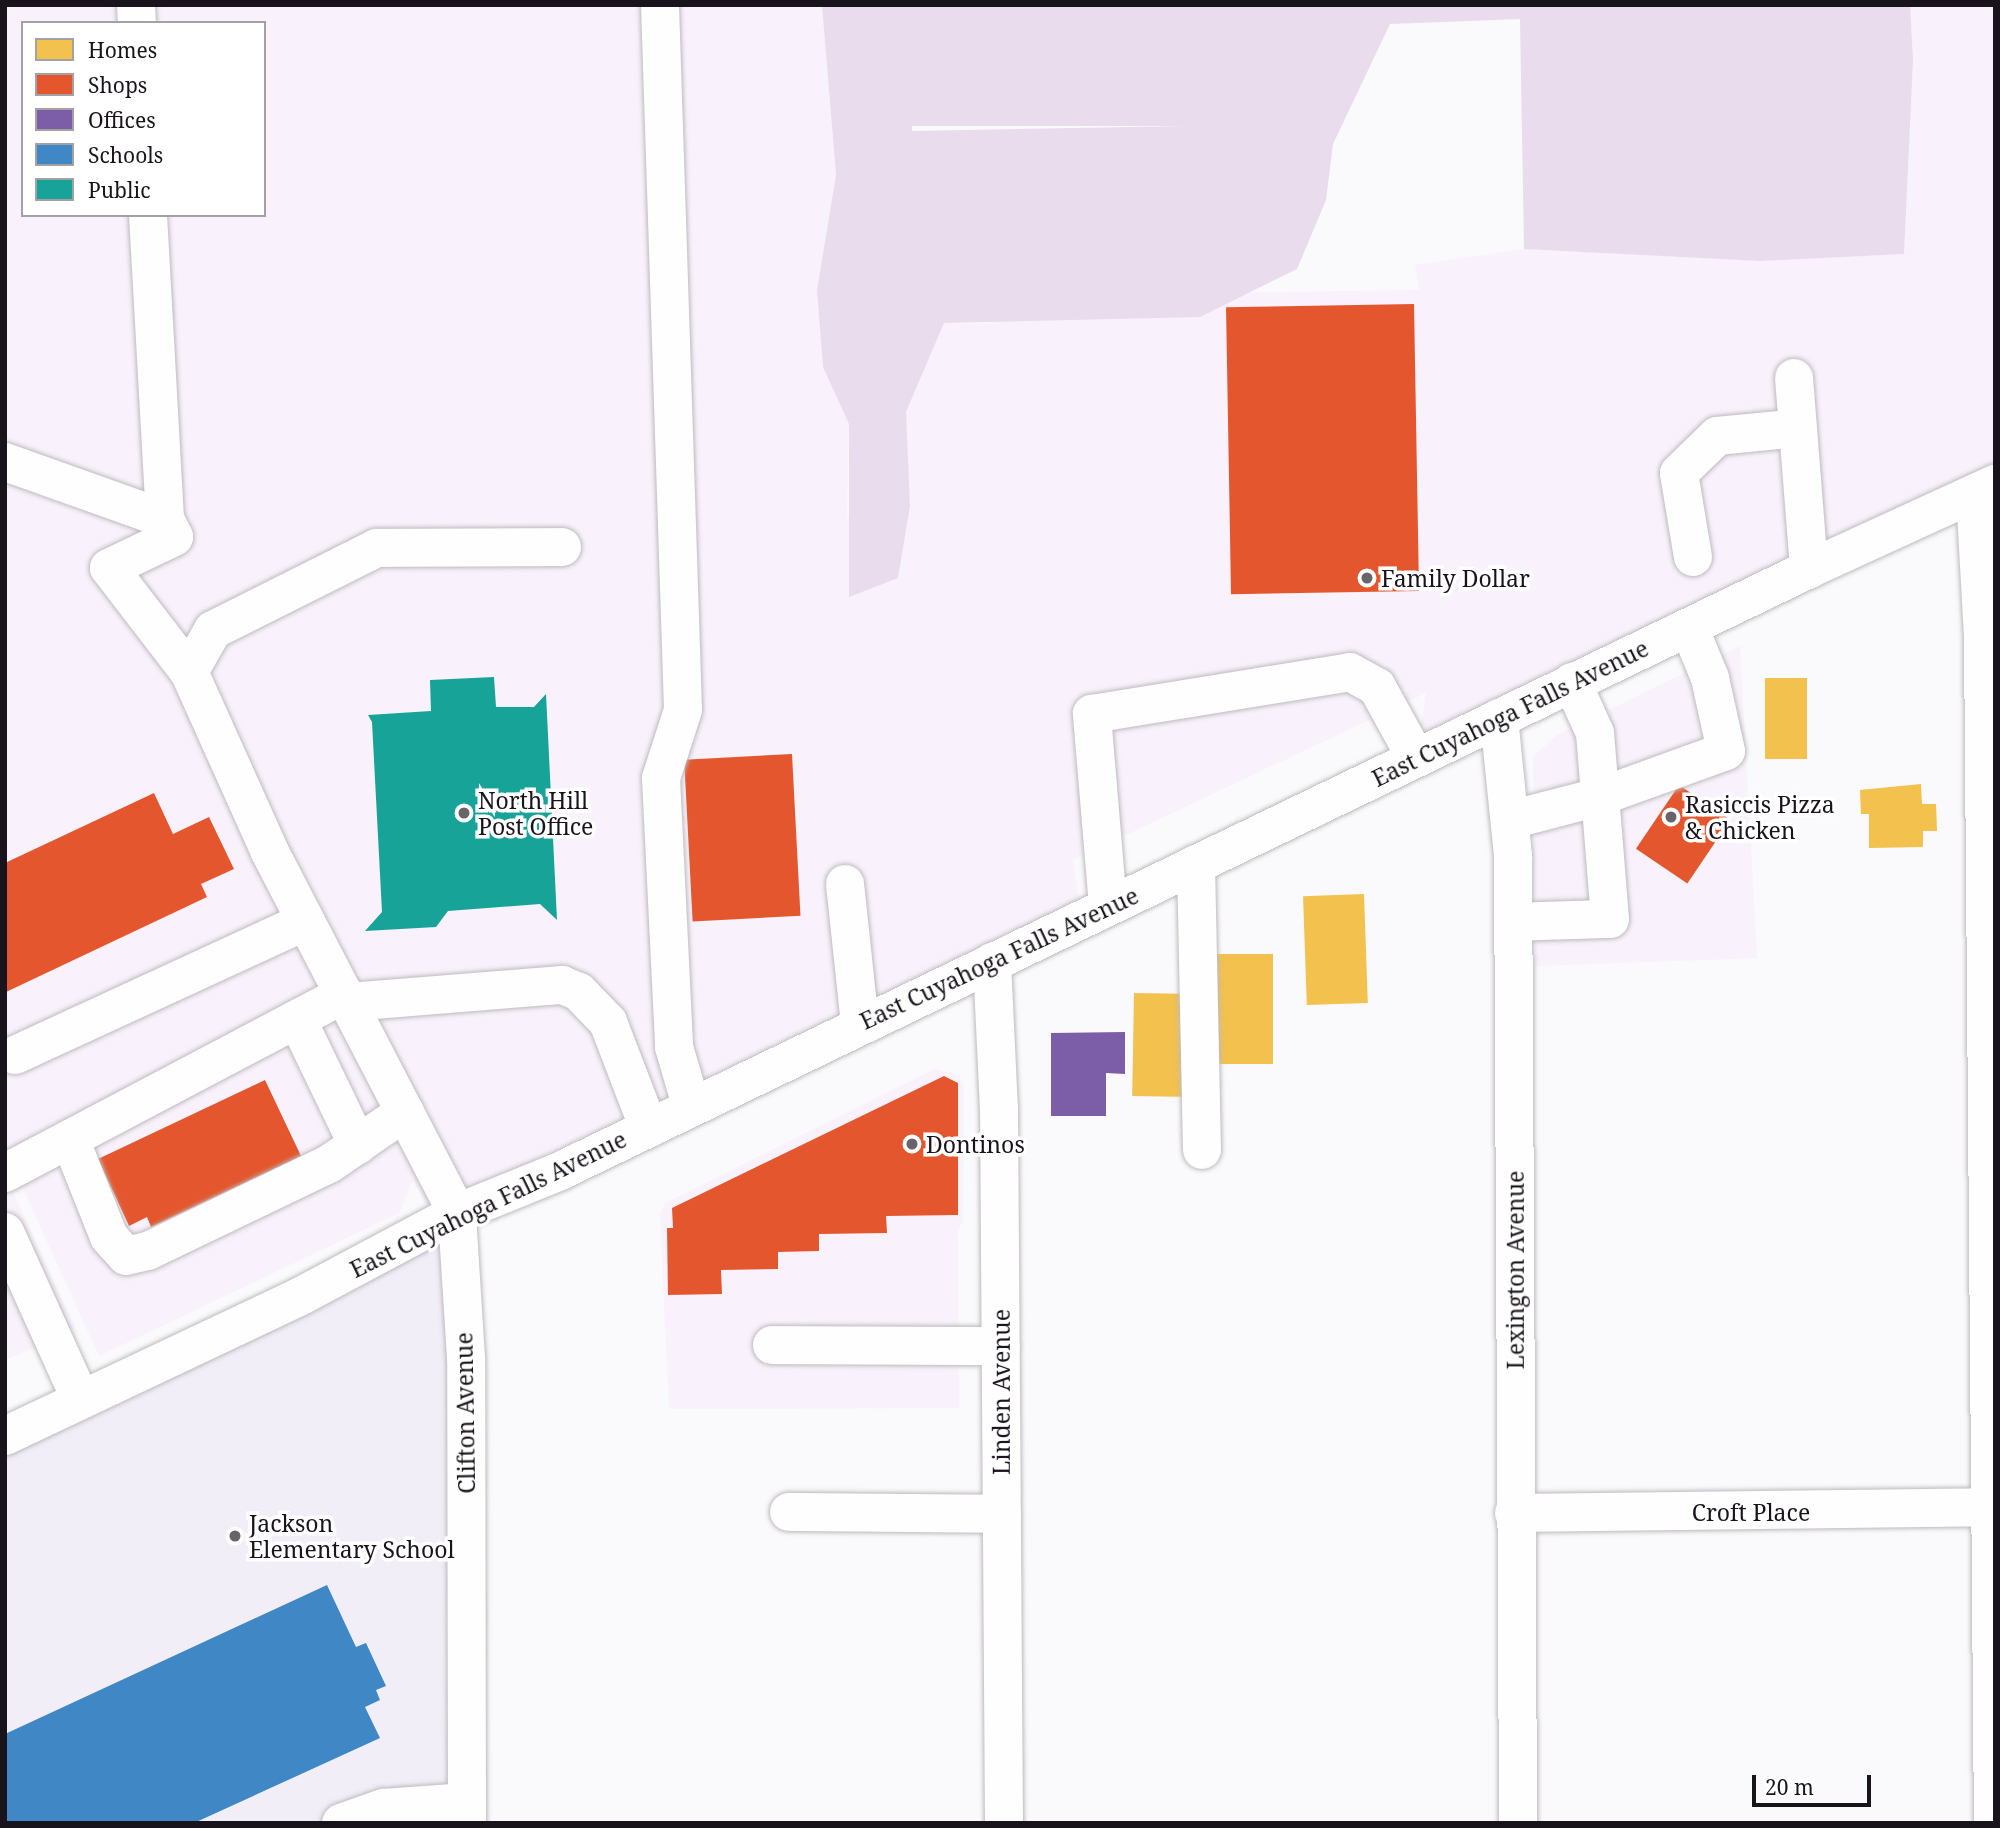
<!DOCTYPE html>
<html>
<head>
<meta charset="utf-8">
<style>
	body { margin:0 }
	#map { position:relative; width:2000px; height:1828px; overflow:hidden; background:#faf9fb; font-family:"Noto Serif",serif }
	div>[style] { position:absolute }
	.built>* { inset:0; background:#f9f1fb }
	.education>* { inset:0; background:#f2eef8 }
	.green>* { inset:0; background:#e9dced }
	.homes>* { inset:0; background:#f2c14e; transform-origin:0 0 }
	.shops>* { inset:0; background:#e4572e; transform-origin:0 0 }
	.offices>* { inset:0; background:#7b5ea7 }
	.schools>* { inset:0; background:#3f88c5 }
	.public>* { inset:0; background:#17a398 }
	.roads { filter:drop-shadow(0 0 2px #bebabf) drop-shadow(0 0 2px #bebabf) }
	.minor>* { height:38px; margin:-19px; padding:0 19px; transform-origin:19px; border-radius:19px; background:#fefefe }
	.dots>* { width:19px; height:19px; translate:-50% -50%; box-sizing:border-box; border:4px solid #fff; border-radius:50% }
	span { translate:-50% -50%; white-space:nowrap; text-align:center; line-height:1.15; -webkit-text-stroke:7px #fff; paint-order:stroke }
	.poi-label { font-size:23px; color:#19131b }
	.left { translate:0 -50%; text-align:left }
	.street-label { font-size:23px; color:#19131b }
	.frame { position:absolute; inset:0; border:7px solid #19131b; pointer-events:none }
	.legend { position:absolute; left:21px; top:21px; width:245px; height:196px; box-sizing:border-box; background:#fff; border:2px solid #a3a1a4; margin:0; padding:9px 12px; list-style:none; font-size:21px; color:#19131b }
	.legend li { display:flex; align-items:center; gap:14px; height:35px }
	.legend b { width:35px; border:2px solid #a3a1a4 }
	.scale { position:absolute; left:1752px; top:1775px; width:119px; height:32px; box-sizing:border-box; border:4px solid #19131b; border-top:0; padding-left:9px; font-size:21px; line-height:24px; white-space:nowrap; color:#19131b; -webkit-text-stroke:5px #fff; paint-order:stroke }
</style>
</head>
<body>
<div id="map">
	<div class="built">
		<div style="clip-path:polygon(evenodd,5px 5px,822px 5px,836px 175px,817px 290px,823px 367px,849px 424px,847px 516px,910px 506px,906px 412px,944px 323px,990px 324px,989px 304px,1007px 296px,1419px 290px,1415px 265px,1524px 249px,1761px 261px,1904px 254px,1913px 60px,1910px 5px,1995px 5px,1995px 484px,1416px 758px,1426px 693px,1073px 860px,1079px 899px,429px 1210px,413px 1180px,399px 1213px,99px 1356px,5px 1149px,5px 5px,23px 23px,264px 23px,264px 215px,23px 215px,23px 23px)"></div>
		<div style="clip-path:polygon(1740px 646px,1757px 958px,1535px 966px,1533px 757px,1557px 735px)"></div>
		<div style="clip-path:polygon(935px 1069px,958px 1075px,964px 1088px,963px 1221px,958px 1231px,959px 1408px,669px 1409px,660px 1214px,665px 1203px)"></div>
		<div style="clip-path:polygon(5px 1175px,76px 1329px,5px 1360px)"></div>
	</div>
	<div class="education">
		<div style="clip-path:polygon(457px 1213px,467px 1823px,5px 1823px,5px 1436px)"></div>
	</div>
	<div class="green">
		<div style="clip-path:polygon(evenodd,822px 5px,1910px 5px,1913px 60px,1904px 254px,1761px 261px,1524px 249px,1520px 19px,1390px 24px,1333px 144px,1326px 200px,1297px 269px,1200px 317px,944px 323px,906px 412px,910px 506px,898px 578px,849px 597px,849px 424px,823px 367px,817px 290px,836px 175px,822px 5px,912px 126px,1189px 126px,912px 131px,912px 126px)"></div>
	</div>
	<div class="homes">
		<div style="left:1765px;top:678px;width:42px;height:81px"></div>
		<div style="clip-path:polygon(1921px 784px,1922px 804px,1936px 804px,1937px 831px,1923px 831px,1923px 847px,1869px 848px,1869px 814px,1861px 814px,1860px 790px)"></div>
		<div style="left:1364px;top:894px;width:109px;height:61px;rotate:88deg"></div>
		<div style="left:1206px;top:954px;width:67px;height:110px"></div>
		<div style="left:1134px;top:993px;width:63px;height:103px;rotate:1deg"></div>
	</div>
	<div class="shops">
		<div style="left:1414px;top:304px;width:287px;height:188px;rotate:89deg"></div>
		<div style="left:792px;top:754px;width:162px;height:108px;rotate:87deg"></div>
		<div style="left:1679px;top:785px;width:62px;height:77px;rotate:34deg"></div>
		<div style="clip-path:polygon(154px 793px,173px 834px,209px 817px,234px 869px,201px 884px,207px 897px,6px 992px,5px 863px)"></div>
		<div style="clip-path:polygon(944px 1076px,958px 1083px,958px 1215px,886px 1216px,887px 1233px,819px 1234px,819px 1251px,778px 1252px,778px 1269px,721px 1270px,722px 1294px,668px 1295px,667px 1228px,673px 1228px,672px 1208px)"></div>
		<div style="clip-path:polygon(265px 1080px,301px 1156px,151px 1227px,147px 1217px,129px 1226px,98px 1159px)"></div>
	</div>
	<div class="offices">
		<div style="clip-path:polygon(1125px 1032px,1125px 1074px,1106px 1073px,1106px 1116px,1051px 1116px,1051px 1033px)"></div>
	</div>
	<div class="schools">
		<div style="clip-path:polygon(327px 1585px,356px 1647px,366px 1643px,386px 1686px,376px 1690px,380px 1700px,365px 1707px,380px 1738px,194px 1823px,5px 1823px,5px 1734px)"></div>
	</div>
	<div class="public">
		<div style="clip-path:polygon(494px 677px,496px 707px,534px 707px,546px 694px,557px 920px,540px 904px,448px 911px,436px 927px,365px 931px,382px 912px,372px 722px,368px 715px,431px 711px,430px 680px)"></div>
	</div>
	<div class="roads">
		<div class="minor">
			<div style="left:136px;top:5px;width:18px;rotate:87deg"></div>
			<div style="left:660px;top:5px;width:705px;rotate:88.13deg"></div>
			<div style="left:683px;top:710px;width:71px;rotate:107.9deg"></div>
			<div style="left:661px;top:778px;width:269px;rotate:87.2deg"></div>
			<div style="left:674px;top:1047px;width:60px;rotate:73.7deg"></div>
			<div style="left:148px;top:215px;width:304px;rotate:86.8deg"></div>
			<div style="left:165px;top:519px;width:20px;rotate:63deg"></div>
			<div style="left:174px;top:537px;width:72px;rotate:154.5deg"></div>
			<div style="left:109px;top:568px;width:131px;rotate:52.4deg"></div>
			<div style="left:1794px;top:378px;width:192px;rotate:85.5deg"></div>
			<div style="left:5px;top:462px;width:170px;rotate:19.6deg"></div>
			<div style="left:1975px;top:494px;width:143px;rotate:86.8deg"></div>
			<div style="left:1983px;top:637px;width:1186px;rotate:89.52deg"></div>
			<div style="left:1693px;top:557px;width:85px;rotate:-99.5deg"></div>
			<div style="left:1679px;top:473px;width:53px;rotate:-44.2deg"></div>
			<div style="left:1717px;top:436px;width:81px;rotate:-5.6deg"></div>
			<div style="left:1499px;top:718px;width:140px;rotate:84.2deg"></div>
			<div style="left:1513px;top:857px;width:966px;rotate:89.7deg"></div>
			<div style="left:1510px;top:820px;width:92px;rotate:-14.5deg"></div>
			<div style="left:1599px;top:797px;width:135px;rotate:-19.9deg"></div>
			<div style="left:1726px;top:751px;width:75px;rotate:-102.4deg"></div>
			<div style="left:1710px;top:678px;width:55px;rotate:-112.4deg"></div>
			<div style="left:1196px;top:864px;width:286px;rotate:88.8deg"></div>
			<div style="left:845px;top:884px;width:142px;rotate:83.9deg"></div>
			<div style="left:1108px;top:906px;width:193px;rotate:-94.8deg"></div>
			<div style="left:1092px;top:714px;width:261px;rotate:-9.2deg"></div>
			<div style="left:1350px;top:672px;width:31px;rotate:29deg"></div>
			<div style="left:1377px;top:687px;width:81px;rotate:61.2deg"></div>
			<div style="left:1513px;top:922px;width:97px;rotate:-1.8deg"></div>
			<div style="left:1610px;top:919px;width:187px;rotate:-94.6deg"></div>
			<div style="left:1595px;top:733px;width:56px;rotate:-114.3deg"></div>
			<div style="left:992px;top:962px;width:146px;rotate:87.3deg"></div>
			<div style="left:999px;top:1108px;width:715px;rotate:89.6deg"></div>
			<div style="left:349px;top:1002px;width:214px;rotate:-4.6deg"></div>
			<div style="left:562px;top:985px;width:18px;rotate:22deg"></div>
			<div style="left:579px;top:992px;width:42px;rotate:46deg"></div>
			<div style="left:608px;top:1022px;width:111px;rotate:69deg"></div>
			<div style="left:297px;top:1019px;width:140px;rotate:64.2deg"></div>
			<div style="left:15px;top:1055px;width:320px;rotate:-24.7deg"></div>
			<div style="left:70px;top:1139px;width:105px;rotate:68.3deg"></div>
			<div style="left:109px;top:1237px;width:25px;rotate:48deg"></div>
			<div style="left:126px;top:1256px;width:23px;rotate:-13deg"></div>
			<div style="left:148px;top:1251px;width:201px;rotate:-25.7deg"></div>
			<div style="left:329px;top:1164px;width:92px;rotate:-34.4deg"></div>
			<div style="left:5px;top:1173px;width:384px;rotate:-27.8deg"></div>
			<div style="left:5px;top:1232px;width:184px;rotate:65.7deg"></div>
			<div style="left:772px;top:1345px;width:229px;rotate:0.3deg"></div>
			<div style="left:5px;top:1436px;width:325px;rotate:-25.3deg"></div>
			<div style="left:299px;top:1297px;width:179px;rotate:-28deg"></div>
			<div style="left:457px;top:1213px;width:109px;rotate:-22.1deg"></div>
			<div style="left:558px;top:1172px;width:1389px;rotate:-25.73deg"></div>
			<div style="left:1809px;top:569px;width:205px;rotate:-24.6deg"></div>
			<div style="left:789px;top:1512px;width:213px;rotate:0.5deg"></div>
			<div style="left:1514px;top:1513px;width:474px;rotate:-0.7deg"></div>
			<div style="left:341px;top:1823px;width:45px;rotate:-19.7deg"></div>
			<div style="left:383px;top:1808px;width:84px;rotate:-4.1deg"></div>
			<div style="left:467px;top:1823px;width:465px;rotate:-90.1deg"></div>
			<div style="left:466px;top:1358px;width:145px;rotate:-93.6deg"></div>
			<div style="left:457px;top:1213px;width:407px;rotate:-117.4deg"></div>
			<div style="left:270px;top:852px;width:197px;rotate:-114.2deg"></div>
			<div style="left:189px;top:672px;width:48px;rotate:-60.3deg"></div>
			<div style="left:213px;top:630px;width:183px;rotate:-26.6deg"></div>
			<div style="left:377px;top:548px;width:185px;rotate:-0.3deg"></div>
		</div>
	</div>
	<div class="dots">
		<div style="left:1367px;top:578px;background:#686469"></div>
		<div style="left:464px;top:813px;background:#686469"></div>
		<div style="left:1671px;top:817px;background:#686469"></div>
		<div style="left:912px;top:1144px;background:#686469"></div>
		<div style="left:235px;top:1536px;background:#686469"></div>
	</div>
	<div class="poi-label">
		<span class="left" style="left:1381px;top:578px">Family Dollar</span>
		<span class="left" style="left:478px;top:813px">North Hill<br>Post Office</span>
		<span class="left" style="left:1685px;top:817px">Rasiccis Pizza<br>&amp; Chicken</span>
		<span class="left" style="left:926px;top:1144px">Dontinos</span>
		<span class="left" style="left:249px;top:1536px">Jackson<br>Elementary School</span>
	</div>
	<div class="street-label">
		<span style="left:1510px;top:713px;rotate:-26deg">East Cuyahoga Falls Avenue</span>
		<span style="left:999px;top:958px;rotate:-25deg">East Cuyahoga Falls Avenue</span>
		<span style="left:488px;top:1204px;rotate:-26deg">East Cuyahoga Falls Avenue</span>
		<span style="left:1515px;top:1270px;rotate:-90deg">Lexington Avenue</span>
		<span style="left:1001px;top:1392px;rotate:-90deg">Linden Avenue</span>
		<span style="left:465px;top:1413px;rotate:-91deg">Clifton Avenue</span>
		<span style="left:1751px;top:1512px">Croft Place</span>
	</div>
	<div class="frame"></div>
	<ul class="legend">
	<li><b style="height:19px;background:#f2c14e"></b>Homes</li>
	<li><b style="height:19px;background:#e4572e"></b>Shops</li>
	<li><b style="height:19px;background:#7b5ea7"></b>Offices</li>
	<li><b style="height:19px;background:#3f88c5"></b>Schools</li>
	<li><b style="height:19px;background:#17a398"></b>Public</li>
	</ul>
	<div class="scale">20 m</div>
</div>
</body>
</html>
